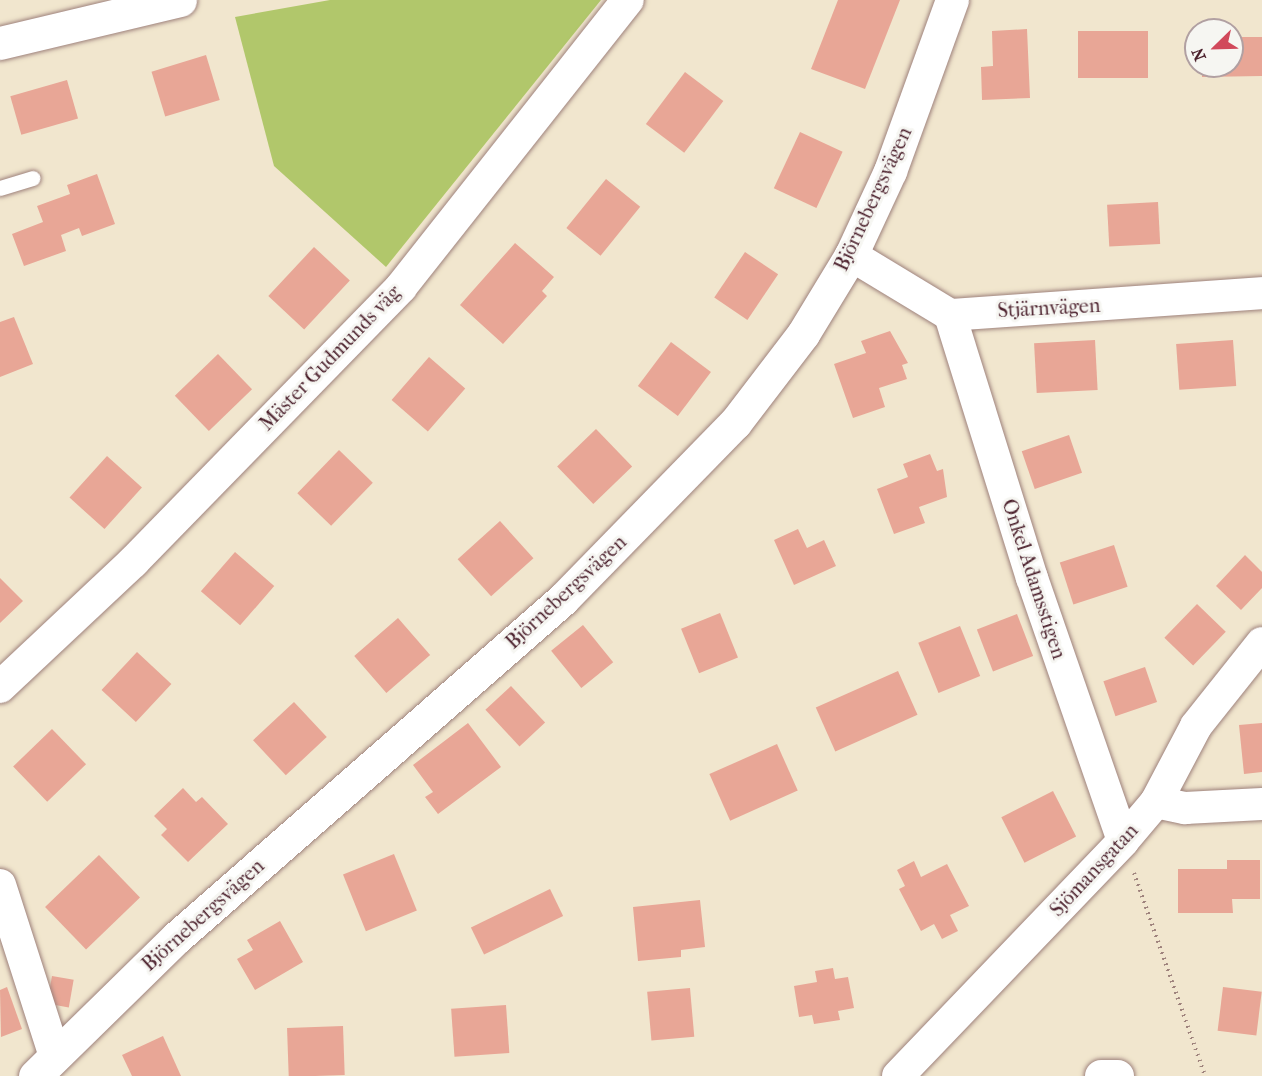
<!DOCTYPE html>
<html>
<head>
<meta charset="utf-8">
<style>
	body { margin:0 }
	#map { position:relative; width:1262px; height:1076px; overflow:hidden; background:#f1e6ce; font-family:"IM FELL French Canon",serif }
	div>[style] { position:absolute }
	.green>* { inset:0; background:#b1c76b }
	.building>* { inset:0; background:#e8a696; transform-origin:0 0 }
	.path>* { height:4px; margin-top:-2px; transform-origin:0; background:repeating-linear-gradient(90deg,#9e827c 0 1.5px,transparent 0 6px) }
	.roads { filter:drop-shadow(0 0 2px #9e827c) drop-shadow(0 0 2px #9e827c) }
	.service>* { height:15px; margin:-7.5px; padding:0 7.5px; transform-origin:7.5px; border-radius:7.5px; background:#fff }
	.minor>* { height:32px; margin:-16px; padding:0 16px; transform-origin:16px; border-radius:16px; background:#fff }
	.tertiary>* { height:33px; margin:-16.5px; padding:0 16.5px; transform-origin:16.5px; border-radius:16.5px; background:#fff }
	span { translate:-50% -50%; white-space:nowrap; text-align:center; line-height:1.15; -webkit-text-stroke:6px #f6f6f2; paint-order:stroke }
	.street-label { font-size:20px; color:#4a1f2b }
	.north { position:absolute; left:1184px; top:18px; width:60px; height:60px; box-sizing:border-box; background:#f6f6f2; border:2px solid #b1a0a2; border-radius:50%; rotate:247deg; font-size:16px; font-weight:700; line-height:24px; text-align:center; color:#4a1f2b }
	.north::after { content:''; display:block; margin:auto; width:21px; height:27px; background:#d1495b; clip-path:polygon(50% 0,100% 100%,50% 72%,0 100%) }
</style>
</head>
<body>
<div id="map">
	<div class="green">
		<div style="clip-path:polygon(330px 0,601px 0,386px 267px,274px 166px,235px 17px)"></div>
	</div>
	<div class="building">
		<div style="clip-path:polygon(838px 0,900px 0,865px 89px,811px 69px)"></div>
		<div style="clip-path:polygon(1027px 29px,1030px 98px,982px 100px,981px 67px,993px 66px,992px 31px)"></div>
		<div style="left:1148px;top:31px;width:47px;height:70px;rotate:90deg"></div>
		<div style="clip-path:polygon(1232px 37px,1262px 37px,1262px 76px,1202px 77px,1202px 66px,1232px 66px)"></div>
		<div style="left:206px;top:55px;width:47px;height:57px;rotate:73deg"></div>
		<div style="left:685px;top:72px;width:48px;height:65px;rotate:37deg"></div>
		<div style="left:67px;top:80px;width:40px;height:59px;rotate:74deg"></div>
		<div style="left:800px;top:132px;width:47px;height:62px;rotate:25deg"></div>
		<div style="clip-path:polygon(97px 174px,115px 224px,82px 236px,79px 228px,61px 235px,66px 251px,24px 266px,12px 234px,43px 222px,37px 206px,70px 194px,67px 185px)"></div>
		<div style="left:606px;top:179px;width:44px;height:63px;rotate:39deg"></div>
		<div style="left:1158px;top:202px;width:42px;height:51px;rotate:87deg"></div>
		<div style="clip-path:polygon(515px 243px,554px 277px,542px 291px,547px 296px,503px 344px,460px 305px)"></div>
		<div style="left:314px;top:247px;width:49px;height:67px;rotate:43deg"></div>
		<div style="left:745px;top:252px;width:40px;height:55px;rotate:34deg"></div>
		<div style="clip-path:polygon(14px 317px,33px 364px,0 377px,0 322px)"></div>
		<div style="clip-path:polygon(890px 331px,908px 363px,902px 365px,907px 379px,879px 388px,885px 407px,853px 418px,834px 364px,866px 353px,861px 341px)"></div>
		<div style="left:1095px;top:340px;width:50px;height:61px;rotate:87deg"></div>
		<div style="left:1233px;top:340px;width:46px;height:57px;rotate:86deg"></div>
		<div style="left:671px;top:342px;width:50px;height:55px;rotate:37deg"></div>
		<div style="left:218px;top:354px;width:49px;height:60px;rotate:46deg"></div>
		<div style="left:429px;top:357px;width:48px;height:57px;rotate:41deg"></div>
		<div style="left:596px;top:429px;width:52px;height:54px;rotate:46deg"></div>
		<div style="left:1069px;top:435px;width:40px;height:50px;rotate:71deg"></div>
		<div style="left:339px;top:450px;width:47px;height:60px;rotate:44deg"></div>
		<div style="clip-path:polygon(930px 454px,937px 471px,943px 469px,947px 497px,919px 507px,925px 523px,894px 534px,877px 489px,908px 477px,903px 464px)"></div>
		<div style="left:107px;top:456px;width:47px;height:56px;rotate:42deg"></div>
		<div style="left:500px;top:521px;width:50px;height:57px;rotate:48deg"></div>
		<div style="clip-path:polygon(798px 529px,807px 548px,824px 540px,836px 566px,794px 585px,774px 540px)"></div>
		<div style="left:1114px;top:545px;width:44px;height:57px;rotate:72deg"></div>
		<div style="left:235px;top:552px;width:52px;height:52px;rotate:41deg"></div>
		<div style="clip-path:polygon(1245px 555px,1262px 572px,1262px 588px,1241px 610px,1216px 586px)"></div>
		<div style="clip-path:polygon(0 578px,23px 601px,0 623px)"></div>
		<div style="left:1197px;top:604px;width:40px;height:47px;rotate:44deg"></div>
		<div style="left:720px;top:613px;width:48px;height:42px;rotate:68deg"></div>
		<div style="left:1017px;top:614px;width:45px;height:43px;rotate:69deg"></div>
		<div style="left:398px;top:618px;width:49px;height:58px;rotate:49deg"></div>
		<div style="left:583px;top:625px;width:48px;height:41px;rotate:51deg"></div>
		<div style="left:960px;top:626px;width:54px;height:45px;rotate:68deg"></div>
		<div style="left:137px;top:652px;width:47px;height:52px;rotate:43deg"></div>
		<div style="left:1145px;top:667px;width:37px;height:44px;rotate:71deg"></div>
		<div style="left:898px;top:671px;width:48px;height:90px;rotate:66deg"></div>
		<div style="left:511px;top:686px;width:50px;height:35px;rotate:47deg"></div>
		<div style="left:294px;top:702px;width:48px;height:56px;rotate:47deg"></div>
		<div style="clip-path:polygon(468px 723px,501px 767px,438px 814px,425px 797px,433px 792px,413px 765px)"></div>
		<div style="clip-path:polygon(1262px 723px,1262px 772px,1244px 774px,1239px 725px)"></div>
		<div style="left:52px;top:729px;width:49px;height:54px;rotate:46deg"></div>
		<div style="left:777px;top:744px;width:51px;height:74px;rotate:66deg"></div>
		<div style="clip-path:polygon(183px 788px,196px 802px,202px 797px,228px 824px,188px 862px,161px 835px,167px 829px,154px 816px)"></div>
		<div style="left:1053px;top:791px;width:51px;height:58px;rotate:63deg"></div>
		<div style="left:394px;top:854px;width:61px;height:55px;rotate:68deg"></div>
		<div style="left:99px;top:855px;width:59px;height:75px;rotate:46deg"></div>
		<div style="clip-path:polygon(1227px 860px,1260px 860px,1260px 899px,1232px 899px,1233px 913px,1178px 913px,1178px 869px,1227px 869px)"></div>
		<div style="clip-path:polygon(914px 861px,921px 877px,947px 864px,969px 906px,950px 915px,958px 931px,942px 939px,934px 924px,921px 931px,899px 889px,905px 886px,897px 870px)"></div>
		<div style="left:550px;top:889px;width:30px;height:88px;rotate:64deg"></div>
		<div style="clip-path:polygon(700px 900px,705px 947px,681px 950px,681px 957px,638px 961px,633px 907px)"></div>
		<div style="clip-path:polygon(280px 921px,303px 962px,255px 990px,237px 959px,253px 950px,247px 940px)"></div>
		<div style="clip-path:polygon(833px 968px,835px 979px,848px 977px,854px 1008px,838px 1011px,840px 1020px,814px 1024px,812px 1015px,799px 1017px,794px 986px,817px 982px,815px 971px)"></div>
		<div style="left:52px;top:976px;width:22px;height:28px;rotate:10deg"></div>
		<div style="clip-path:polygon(7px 987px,22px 1029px,1px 1037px,0 990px)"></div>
		<div style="left:1223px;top:987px;width:39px;height:44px;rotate:7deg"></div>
		<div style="left:690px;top:988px;width:49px;height:43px;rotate:85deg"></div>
		<div style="left:506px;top:1005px;width:48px;height:55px;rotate:86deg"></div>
		<div style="left:343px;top:1026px;width:49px;height:56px;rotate:88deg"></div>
		<div style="clip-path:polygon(163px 1036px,181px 1076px,132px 1076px,122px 1055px)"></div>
	</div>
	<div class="path">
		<div style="left:1134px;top:873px;width:215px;rotate:70.7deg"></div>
	</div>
	<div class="roads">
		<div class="service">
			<div style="left:0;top:188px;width:34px;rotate:-17deg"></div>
		</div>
		<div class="minor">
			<div style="left:851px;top:255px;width:116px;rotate:31.2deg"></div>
			<div style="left:950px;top:315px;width:313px;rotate:-4deg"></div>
			<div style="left:950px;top:315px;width:275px;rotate:72.7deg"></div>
			<div style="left:1032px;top:578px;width:278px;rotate:70.9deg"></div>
			<div style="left:0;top:687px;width:183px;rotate:-43.2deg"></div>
			<div style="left:133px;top:562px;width:384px;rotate:-45.7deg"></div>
			<div style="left:401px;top:287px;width:366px;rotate:-51.7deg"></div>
			<div style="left:1156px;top:802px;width:30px;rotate:12deg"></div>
			<div style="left:1185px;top:808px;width:77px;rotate:-3deg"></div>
			<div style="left:0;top:885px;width:176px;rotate:72.2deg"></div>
			<div style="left:898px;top:1076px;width:325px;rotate:-46.2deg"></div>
			<div style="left:1123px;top:841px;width:51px;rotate:-49.8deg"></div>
			<div style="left:1156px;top:802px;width:86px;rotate:-62.2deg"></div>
			<div style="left:1196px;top:726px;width:106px;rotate:-51.5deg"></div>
			<div style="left:1101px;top:1076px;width:17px"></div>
		</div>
		<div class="tertiary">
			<div style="left:0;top:43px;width:185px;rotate:-13.4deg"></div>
			<div style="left:35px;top:1076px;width:199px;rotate:-44.4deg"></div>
			<div style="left:177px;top:937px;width:513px;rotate:-41.21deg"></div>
			<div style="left:563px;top:599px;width:246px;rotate:-45.7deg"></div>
			<div style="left:735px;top:423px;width:112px;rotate:-52.6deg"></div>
			<div style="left:803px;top:334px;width:92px;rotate:-58.7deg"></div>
			<div style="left:851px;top:255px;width:93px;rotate:-65.1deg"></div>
			<div style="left:890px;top:171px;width:182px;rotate:-70.1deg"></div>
		</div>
	</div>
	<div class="street-label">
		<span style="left:873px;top:199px;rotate:-65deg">Björnebergsvägen</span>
		<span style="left:1049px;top:308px;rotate:-3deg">Stjärnvägen</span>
		<span style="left:330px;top:358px;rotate:-46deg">Mäster Gudmunds väg</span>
		<span style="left:1034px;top:579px;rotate:72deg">Onkel Adamsstigen</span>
		<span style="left:566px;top:592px;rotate:-43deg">Björnebergsvägen</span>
		<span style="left:1094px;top:870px;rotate:-47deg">Sjömansgatan</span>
		<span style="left:203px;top:915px;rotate:-42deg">Björnebergsvägen</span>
	</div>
	<div class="north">N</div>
</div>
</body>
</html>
